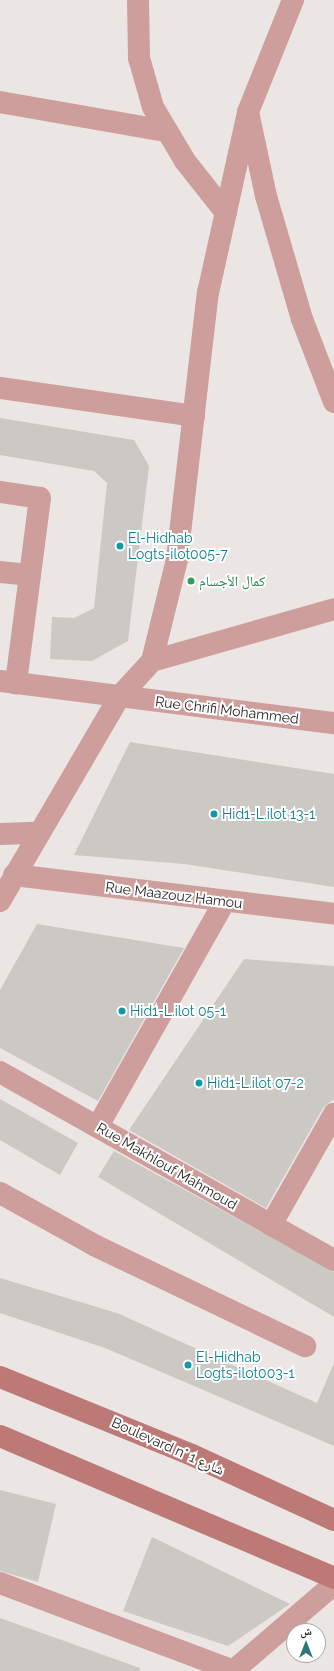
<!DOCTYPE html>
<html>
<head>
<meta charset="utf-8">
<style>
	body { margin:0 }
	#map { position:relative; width:334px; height:1671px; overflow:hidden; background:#ebe6e3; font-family:Raleway,"Noto Naskh Arabic",sans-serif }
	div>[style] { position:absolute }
	.building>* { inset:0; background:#ccc8c4 }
	.minor>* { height:22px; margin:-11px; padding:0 11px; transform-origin:11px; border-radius:11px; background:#cd9e9b }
	.tertiary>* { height:22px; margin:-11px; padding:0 11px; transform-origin:11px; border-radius:11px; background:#cd9e9b }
	.secondary>* { height:22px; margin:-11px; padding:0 11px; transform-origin:11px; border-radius:11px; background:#bc7976 }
	.dots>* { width:11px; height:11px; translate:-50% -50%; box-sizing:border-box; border:2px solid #fff; border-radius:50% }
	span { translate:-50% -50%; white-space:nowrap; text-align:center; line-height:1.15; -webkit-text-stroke:4px #fff; paint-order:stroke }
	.culture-label { font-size:14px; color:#0d838f }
	.left { translate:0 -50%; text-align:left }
	.leisure-label { font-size:14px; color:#27864d }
	.street-label { font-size:14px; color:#272524 }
	.north { position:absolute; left:286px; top:1623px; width:40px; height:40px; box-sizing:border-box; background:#fff; border:1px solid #a9a8a7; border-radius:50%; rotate:0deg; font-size:11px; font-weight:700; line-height:16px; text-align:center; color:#272524 }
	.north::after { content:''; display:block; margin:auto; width:14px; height:18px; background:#2b757c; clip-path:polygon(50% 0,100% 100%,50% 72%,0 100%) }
</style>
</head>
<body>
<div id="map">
	<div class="building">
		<div style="clip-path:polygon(0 418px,134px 440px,149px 466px,128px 641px,92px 661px,50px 659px,52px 617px,74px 618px,94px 608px,107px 483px,94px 471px,0 455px)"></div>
		<div style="clip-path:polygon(130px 742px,334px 774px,334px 887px,184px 864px,74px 855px)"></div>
		<div style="clip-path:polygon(37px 924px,184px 948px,98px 1101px,0 1048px,0 990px)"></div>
		<div style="clip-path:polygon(244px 959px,334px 966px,334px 1099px,323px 1108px,266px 1208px,129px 1130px)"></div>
		<div style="clip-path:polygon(0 1099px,78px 1143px,60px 1175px,0 1140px)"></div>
		<div style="clip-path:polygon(114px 1151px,334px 1272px,334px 1317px,98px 1177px)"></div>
		<div style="clip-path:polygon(0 1278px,117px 1313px,317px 1403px,334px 1363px,334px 1446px,105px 1348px,0 1313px)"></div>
		<div style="clip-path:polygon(0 1490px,56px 1504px,38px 1582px,0 1571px)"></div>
		<div style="clip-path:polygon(152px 1537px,290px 1604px,228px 1646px,123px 1611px)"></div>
		<div style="clip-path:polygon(0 1618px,140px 1668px,140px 1671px,0 1671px)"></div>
	</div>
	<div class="minor">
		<div style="left:0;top:102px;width:169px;rotate:9.9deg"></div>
		<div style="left:248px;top:112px;width:86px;rotate:77.9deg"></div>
		<div style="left:266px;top:196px;width:128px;rotate:73.7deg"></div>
		<div style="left:302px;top:319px;width:89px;rotate:68.9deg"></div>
		<div style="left:0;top:388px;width:196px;rotate:8.2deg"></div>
		<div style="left:0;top:492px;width:40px;rotate:8.5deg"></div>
		<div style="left:40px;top:498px;width:187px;rotate:97.4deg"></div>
		<div style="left:0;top:572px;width:30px;rotate:6deg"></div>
		<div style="left:152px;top:661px;width:189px;rotate:-15.9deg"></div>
		<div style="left:0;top:681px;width:337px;rotate:7.2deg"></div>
		<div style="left:0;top:834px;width:37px;rotate:-2deg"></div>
		<div style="left:14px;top:875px;width:322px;rotate:6.9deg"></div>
		<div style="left:0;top:1072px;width:383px;rotate:29.4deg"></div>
		<div style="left:98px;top:1126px;width:257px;rotate:-60.6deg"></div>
		<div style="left:0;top:1193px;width:110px;rotate:28.9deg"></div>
		<div style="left:96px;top:1246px;width:232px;rotate:25.6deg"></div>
		<div style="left:271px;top:1225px;width:128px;rotate:-60.4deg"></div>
		<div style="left:0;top:1583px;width:250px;rotate:20.6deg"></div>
	</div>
	<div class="tertiary">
		<div style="left:138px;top:0;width:58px;rotate:89deg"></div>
		<div style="left:139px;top:58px;width:51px;rotate:74.1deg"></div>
		<div style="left:153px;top:107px;width:63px;rotate:59.3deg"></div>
		<div style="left:185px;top:161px;width:66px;rotate:51.7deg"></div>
		<div style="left:0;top:901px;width:238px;rotate:-59.7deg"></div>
		<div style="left:120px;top:696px;width:47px;rotate:-47.6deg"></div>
		<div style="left:152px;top:661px;width:105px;rotate:-76.2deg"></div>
		<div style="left:177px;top:559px;width:268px;rotate:-83.4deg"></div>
		<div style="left:208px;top:293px;width:185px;rotate:-77.5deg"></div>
		<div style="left:248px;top:112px;width:121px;rotate:-68.1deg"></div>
		<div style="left:233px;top:1671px;width:133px;rotate:-40.7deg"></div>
	</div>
	<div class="secondary">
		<div style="left:0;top:1377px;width:207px;rotate:22.1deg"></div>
		<div style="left:192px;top:1455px;width:156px;rotate:24.6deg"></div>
		<div style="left:0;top:1436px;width:363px;rotate:23deg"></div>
	</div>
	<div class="dots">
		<div style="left:120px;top:546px;background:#0f9aa8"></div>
		<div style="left:191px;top:581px;background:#2e9e5b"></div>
		<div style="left:214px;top:814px;background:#0f9aa8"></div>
		<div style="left:122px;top:1011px;background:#0f9aa8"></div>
		<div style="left:199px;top:1083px;background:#0f9aa8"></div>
		<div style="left:188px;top:1365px;background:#0f9aa8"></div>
	</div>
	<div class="culture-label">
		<span class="left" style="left:128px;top:546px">El-Hidhab<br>Logts-ilot005-7</span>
		<span class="left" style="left:222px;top:814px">Hid1-L.ilot 13-1</span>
		<span class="left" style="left:130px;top:1011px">Hid1-L.ilot 05-1</span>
		<span class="left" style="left:207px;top:1083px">Hid1-L.ilot 07-2</span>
		<span class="left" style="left:196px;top:1365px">El-Hidhab<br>Logts-ilot003-1</span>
	</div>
	<div class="leisure-label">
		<span class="left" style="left:199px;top:581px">كمال الأجسام</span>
	</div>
	<div class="street-label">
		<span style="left:227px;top:710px;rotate:7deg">Rue Chrifi Mohammed</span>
		<span style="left:174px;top:895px;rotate:7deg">Rue Maazouz Hamou</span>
		<span style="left:167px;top:1166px;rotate:30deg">Rue Makhlouf Mahmoud</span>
		<span style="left:168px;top:1446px;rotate:24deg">Boulevard n° شارع 1</span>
	</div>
	<div class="north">ش</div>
</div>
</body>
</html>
